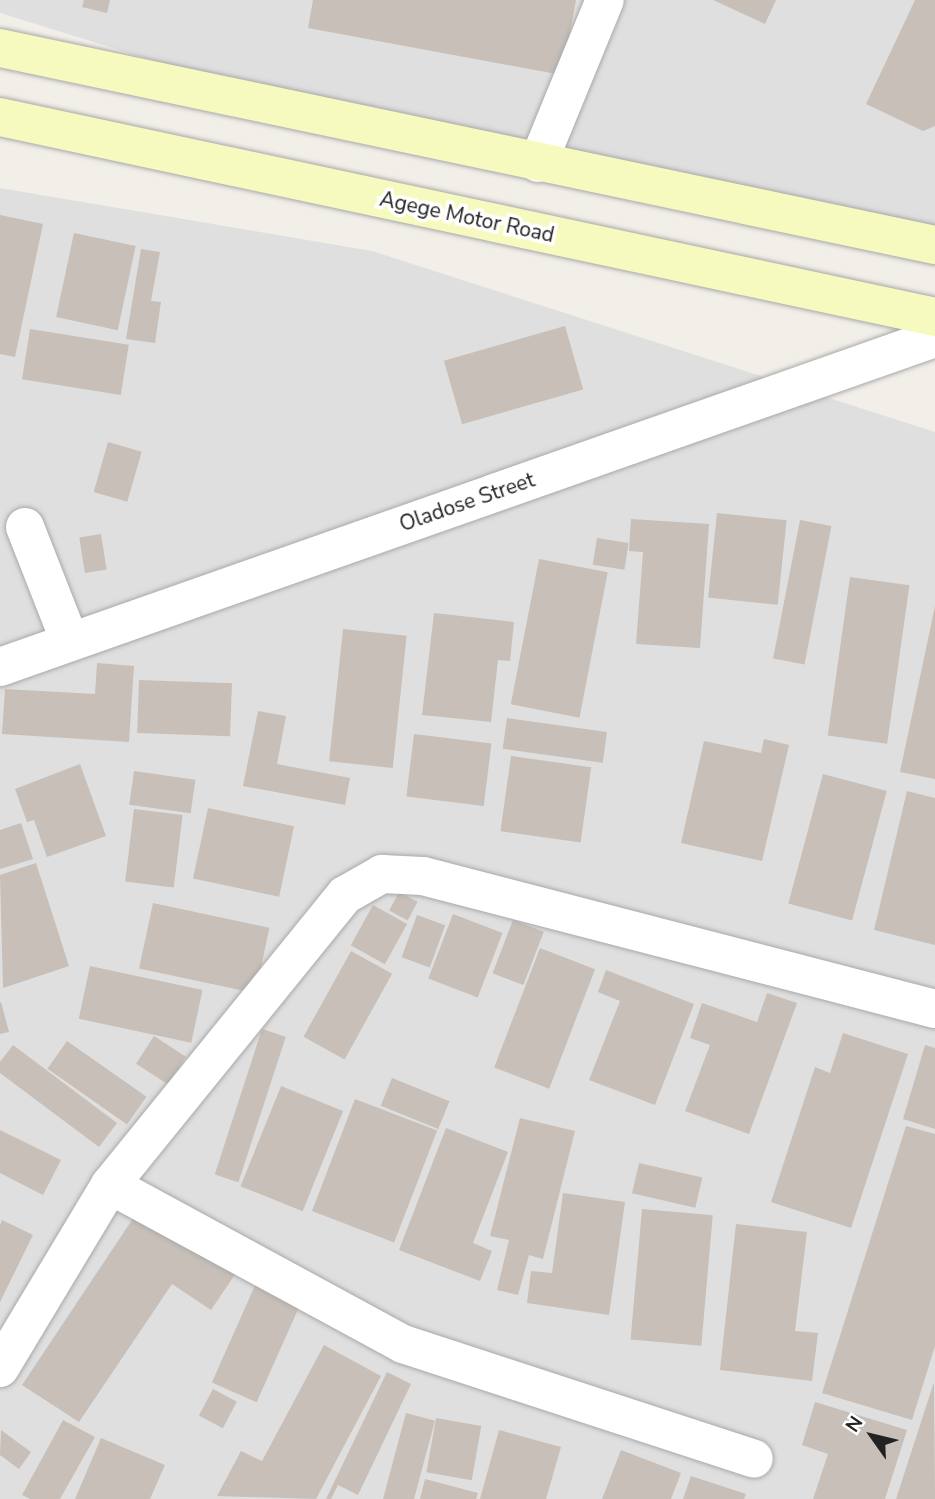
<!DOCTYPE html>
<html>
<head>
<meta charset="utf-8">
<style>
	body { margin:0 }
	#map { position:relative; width:935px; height:1499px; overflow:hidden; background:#f2efe9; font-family:"Nunito Sans",sans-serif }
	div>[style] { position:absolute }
	.residential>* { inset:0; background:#e0dfdf }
	.building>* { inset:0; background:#c7bfb8; transform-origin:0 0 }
	.roads { filter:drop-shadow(0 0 2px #a9a9a9) drop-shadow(0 0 2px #a9a9a9) }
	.street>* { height:38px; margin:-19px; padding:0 19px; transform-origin:19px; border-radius:19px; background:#fff }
	.secondary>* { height:38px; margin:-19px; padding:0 19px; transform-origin:19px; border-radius:19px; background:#f7fabf }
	span { translate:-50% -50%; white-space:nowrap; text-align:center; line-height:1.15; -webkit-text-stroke:7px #fff; paint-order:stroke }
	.street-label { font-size:21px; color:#222 }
	.north { position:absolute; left:837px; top:1401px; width:70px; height:70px; -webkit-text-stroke:5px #fff; paint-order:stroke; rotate:304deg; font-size:19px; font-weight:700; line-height:28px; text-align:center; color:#222 }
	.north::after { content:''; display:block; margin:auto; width:24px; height:32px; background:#222; clip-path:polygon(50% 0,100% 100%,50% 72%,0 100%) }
</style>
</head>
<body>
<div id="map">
	<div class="residential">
		<div style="clip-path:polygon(0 0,935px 0,935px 230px,261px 94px,0 13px)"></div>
		<div style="clip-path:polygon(0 188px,372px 251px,935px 432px,935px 1499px,0 1499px)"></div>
	</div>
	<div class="building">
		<div style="clip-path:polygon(84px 0,110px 0,107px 13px,82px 7px)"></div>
		<div style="clip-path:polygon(313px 0,576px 0,562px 75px,308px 28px)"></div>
		<div style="clip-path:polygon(713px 0,776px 0,765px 24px)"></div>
		<div style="clip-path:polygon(915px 0,935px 0,935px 126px,923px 131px,866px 104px)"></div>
		<div style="clip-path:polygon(0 215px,43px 224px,15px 357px,0 354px)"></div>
		<div style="left:74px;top:233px;width:63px;height:86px;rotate:12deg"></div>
		<div style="clip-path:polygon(141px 249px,160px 252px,151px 301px,161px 302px,155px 343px,126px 339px)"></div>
		<div style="left:565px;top:326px;width:66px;height:126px;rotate:74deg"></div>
		<div style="left:30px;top:329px;width:100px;height:51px;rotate:9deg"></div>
		<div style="left:108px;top:442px;width:35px;height:52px;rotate:16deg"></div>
		<div style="left:717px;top:513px;width:70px;height:85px;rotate:6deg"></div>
		<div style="clip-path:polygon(631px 519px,709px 524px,700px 648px,636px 644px,643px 552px,629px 551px)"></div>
		<div style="left:800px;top:520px;width:32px;height:141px;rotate:11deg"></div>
		<div style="left:101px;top:534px;width:36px;height:22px;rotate:81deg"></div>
		<div style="left:597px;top:538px;width:32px;height:27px;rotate:9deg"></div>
		<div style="left:539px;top:559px;width:70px;height:148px;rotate:11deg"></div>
		<div style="left:850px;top:577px;width:60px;height:160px;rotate:8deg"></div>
		<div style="clip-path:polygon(935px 606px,935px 779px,900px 772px)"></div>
		<div style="clip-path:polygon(434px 613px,514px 622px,510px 661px,498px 660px,491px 722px,422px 715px)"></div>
		<div style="left:343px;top:629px;width:64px;height:133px;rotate:6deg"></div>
		<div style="clip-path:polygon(97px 663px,134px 666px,129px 742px,2px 734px,5px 689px,95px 694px)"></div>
		<div style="left:139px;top:680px;width:93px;height:53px;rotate:2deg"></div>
		<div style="clip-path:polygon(258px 711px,286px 716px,277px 764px,350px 778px,345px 805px,243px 786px)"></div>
		<div style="left:507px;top:718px;width:101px;height:31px;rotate:8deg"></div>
		<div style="left:414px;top:734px;width:78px;height:63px;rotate:7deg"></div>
		<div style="clip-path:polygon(764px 739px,789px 745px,762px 861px,681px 843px,704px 741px,761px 753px)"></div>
		<div style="left:511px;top:756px;width:81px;height:76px;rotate:8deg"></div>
		<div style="clip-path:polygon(80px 764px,106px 836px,47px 857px,34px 820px,27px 822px,15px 789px)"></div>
		<div style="left:134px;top:771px;width:62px;height:34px;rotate:8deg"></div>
		<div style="left:823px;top:774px;width:66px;height:134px;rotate:15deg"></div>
		<div style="clip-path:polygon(907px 791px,935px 798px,935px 945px,874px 930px)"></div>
		<div style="left:208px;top:808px;width:88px;height:72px;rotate:12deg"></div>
		<div style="left:134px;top:809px;width:49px;height:73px;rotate:7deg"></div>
		<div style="clip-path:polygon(21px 823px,33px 859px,0 869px,0 830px)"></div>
		<div style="clip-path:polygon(36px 863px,69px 966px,3px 988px,0 875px)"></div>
		<div style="left:399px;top:892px;width:21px;height:21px;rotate:28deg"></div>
		<div style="left:153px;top:903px;width:119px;height:67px;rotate:12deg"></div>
		<div style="left:373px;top:905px;width:39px;height:46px;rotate:29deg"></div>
		<div style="left:453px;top:914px;width:53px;height:69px;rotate:21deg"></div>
		<div style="left:417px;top:915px;width:30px;height:45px;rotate:20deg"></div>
		<div style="left:513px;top:920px;width:33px;height:57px;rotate:21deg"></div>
		<div style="left:540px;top:948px;width:59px;height:128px;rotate:21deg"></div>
		<div style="left:351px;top:951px;width:47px;height:98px;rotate:29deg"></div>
		<div style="left:90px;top:966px;width:115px;height:54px;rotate:12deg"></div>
		<div style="clip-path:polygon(606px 970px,694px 1004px,655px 1105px,589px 1080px,620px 1001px,598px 992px)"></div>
		<div style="clip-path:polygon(767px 993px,797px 1003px,749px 1134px,685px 1111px,710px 1045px,690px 1038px,702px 1003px,757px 1022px)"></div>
		<div style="clip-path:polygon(1px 1002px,9px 1032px,0 1034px,0 1003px)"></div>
		<div style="left:262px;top:1029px;width:25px;height:153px;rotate:18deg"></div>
		<div style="clip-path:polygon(843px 1033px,908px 1054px,851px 1228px,771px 1202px,815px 1067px,830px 1073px)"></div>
		<div style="left:154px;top:1036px;width:38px;height:33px;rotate:33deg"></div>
		<div style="left:67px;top:1041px;width:97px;height:34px;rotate:35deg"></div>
		<div style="clip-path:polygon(13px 1045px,117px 1123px,99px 1147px,0 1073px,0 1062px)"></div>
		<div style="clip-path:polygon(925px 1045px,935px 1048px,935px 1129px,903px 1119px)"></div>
		<div style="left:392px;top:1078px;width:62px;height:30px;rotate:22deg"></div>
		<div style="left:281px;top:1086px;width:67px;height:108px;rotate:22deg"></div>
		<div style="left:355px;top:1099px;width:88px;height:120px;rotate:21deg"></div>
		<div style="clip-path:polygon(520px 1118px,575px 1131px,543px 1259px,529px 1255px,518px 1295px,497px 1290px,509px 1240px,490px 1236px)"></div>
		<div style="clip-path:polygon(906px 1126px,935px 1134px,935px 1346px,912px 1420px,822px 1393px)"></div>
		<div style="clip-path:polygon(446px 1128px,508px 1152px,473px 1243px,492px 1251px,480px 1281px,399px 1250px)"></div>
		<div style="clip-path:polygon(0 1130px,61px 1160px,43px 1195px,0 1173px)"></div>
		<div style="left:639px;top:1163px;width:65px;height:31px;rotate:13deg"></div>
		<div style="clip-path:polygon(563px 1193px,625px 1202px,609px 1315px,527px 1303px,531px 1271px,552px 1273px)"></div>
		<div style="clip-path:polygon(142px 1205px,238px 1270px,211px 1310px,172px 1284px,79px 1422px,22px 1385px)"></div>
		<div style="left:642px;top:1209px;width:71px;height:131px;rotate:5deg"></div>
		<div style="clip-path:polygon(2px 1220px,33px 1235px,0 1302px,0 1225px)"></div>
		<div style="clip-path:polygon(736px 1224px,807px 1232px,795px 1331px,818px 1333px,812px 1381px,720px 1370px)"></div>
		<div style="left:257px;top:1281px;width:49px;height:111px;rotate:24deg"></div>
		<div style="clip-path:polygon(324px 1345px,381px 1376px,316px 1499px,217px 1496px,241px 1451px,262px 1461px)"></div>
		<div style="clip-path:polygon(387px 1372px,411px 1384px,358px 1495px,338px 1485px,331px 1499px,326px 1499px)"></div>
		<div style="clip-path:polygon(934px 1382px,935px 1499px,896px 1499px)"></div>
		<div style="left:213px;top:1389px;width:27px;height:30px;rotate:28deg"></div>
		<div style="clip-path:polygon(815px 1402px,907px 1430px,885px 1499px,813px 1499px,828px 1454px,802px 1445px)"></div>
		<div style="left:406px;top:1413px;width:30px;height:90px;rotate:15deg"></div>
		<div style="left:436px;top:1418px;width:46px;height:55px;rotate:10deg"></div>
		<div style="clip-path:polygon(63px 1420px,95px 1437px,60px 1499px,30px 1499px,22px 1495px)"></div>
		<div style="clip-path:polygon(1px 1430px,31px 1452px,19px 1469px,0 1455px)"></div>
		<div style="clip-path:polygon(499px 1430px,561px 1447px,546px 1499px,480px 1499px)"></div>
		<div style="clip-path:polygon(101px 1438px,165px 1465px,150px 1499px,75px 1499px)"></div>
		<div style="clip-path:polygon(621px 1450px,681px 1473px,671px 1499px,602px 1499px)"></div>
		<div style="clip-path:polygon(691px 1476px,746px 1494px,744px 1499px,683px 1499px)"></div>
		<div style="clip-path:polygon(425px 1479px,478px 1493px,476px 1499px,420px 1499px)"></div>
	</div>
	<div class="roads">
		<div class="street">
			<div style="left:538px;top:163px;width:176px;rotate:-67.7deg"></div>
			<div style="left:25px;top:527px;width:123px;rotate:68.6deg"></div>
			<div style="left:0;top:667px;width:991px;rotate:-19.39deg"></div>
			<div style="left:110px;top:1185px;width:333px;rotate:28.5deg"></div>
			<div style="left:403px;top:1344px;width:369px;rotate:18.1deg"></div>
			<div style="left:0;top:1368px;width:214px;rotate:-59deg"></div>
			<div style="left:110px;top:1185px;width:373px;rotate:-51deg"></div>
			<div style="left:345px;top:895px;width:43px;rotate:-29.6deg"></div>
			<div style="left:382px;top:874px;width:41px;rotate:2.8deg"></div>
			<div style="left:423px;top:876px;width:529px;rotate:14.56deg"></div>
		</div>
		<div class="secondary">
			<div style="left:0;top:48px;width:956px;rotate:11.9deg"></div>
			<div style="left:0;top:117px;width:956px;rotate:12.07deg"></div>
		</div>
	</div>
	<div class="street-label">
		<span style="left:467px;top:217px;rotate:12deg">Agege Motor Road</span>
		<span style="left:467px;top:502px;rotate:-19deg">Oladose Street</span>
	</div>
	<div class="north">N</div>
</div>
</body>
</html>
